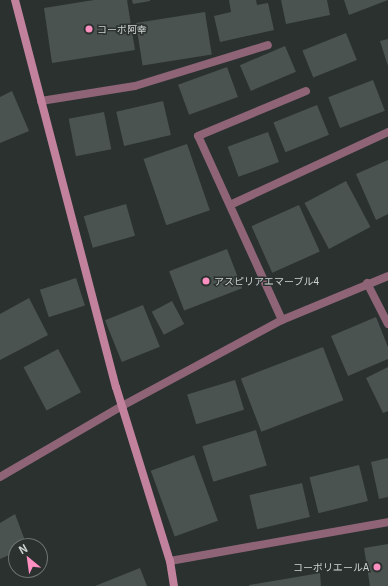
<!DOCTYPE html>
<html>
<head>
<meta charset="utf-8">
<style>
	body { margin:0 }
	#map { position:relative; width:388px; height:586px; overflow:hidden; background:#2a312f; font-family:Georgia,"Noto Sans JP",serif }
	div>[style] { position:absolute }
	.building>* { inset:0; background:#4b5351; transform-origin:0 0 }
	.lane>* { height:8px; margin:-4px; padding:0 4px; transform-origin:4px; border-radius:4px; background:#8e6476 }
	.street>* { height:8px; margin:-4px; padding:0 4px; transform-origin:4px; border-radius:4px; background:#8e6476 }
	.secondary>* { height:8px; margin:-4px; padding:0 4px; transform-origin:4px; border-radius:4px; background:#c2819d }
	.dots>* { width:11px; height:11px; translate:-50% -50%; box-sizing:border-box; border:2px solid #2a312f; border-radius:50% }
	span { translate:-50% -50%; white-space:nowrap; text-align:center; line-height:1.15; -webkit-text-stroke:3px #2a312f; paint-order:stroke }
	.poi-label { font-size:10px; color:#cfd4d3 }
	.left { translate:0 -50%; text-align:left }
	.right { translate:-100% -50%; text-align:right }
	.north { position:absolute; left:8px; top:538px; width:40px; height:40px; box-sizing:border-box; background:#2a312f; border:1px solid #6c7271; border-radius:50%; rotate:331deg; font-size:11px; font-weight:700; line-height:16px; text-align:center; color:#cfd4d3 }
	.north::after { content:''; display:block; margin:auto; width:14px; height:18px; background:#fd8fc1; clip-path:polygon(50% 0,100% 100%,50% 72%,0 100%) }
</style>
</head>
<body>
<div id="map">
	<div class="building">
		<div style="clip-path:polygon(94px 0,127px 0,135px 50px,52px 63px,44px 8px)"></div>
		<div style="clip-path:polygon(132px 0,150px 0,150px 1px,133px 4px)"></div>
		<div style="clip-path:polygon(229px 0,256px 0,257px 5px,268px 3px,274px 30px,220px 42px,214px 16px,231px 12px)"></div>
		<div style="clip-path:polygon(281px 0,327px 0,330px 15px,286px 24px)"></div>
		<div style="clip-path:polygon(344px 0,388px 0,349px 15px)"></div>
		<div style="left:205px;top:12px;width:43px;height:70px;rotate:81deg"></div>
		<div style="left:346px;top:33px;width:29px;height:47px;rotate:68deg"></div>
		<div style="clip-path:polygon(388px 39px,388px 66px,380px 41px)"></div>
		<div style="left:285px;top:46px;width:28px;height:49px;rotate:67deg"></div>
		<div style="left:227px;top:67px;width:32px;height:52px;rotate:70deg"></div>
		<div style="left:373px;top:80px;width:33px;height:48px;rotate:69deg"></div>
		<div style="clip-path:polygon(12px 91px,29px 131px,0 143px,0 97px)"></div>
		<div style="left:163px;top:101px;width:35px;height:48px;rotate:77deg"></div>
		<div style="left:317px;top:105px;width:32px;height:47px;rotate:68deg"></div>
		<div style="left:104px;top:112px;width:38px;height:36px;rotate:79deg"></div>
		<div style="left:268px;top:132px;width:32px;height:43px;rotate:70deg"></div>
		<div style="left:187px;top:144px;width:70px;height:46px;rotate:71deg"></div>
		<div style="clip-path:polygon(388px 160px,388px 214px,376px 220px,356px 174px)"></div>
		<div style="left:346px;top:181px;width:52px;height:47px;rotate:62deg"></div>
		<div style="left:126px;top:204px;width:33px;height:44px;rotate:74deg"></div>
		<div style="left:299px;top:205px;width:51px;height:52px;rotate:66deg"></div>
		<div style="left:227px;top:249px;width:42px;height:62px;rotate:69deg"></div>
		<div style="left:76px;top:278px;width:29px;height:38px;rotate:72deg"></div>
		<div style="clip-path:polygon(29px 298px,48px 335px,0 360px,0 314px)"></div>
		<div style="left:172px;top:301px;width:26px;height:23px;rotate:62deg"></div>
		<div style="left:143px;top:305px;width:45px;height:41px;rotate:68deg"></div>
		<div style="clip-path:polygon(376px 317px,388px 347px,388px 359px,348px 376px,331px 336px)"></div>
		<div style="left:323px;top:347px;width:57px;height:88px;rotate:69deg"></div>
		<div style="left:58px;top:349px;width:49px;height:39px;rotate:62deg"></div>
		<div style="clip-path:polygon(388px 367px,388px 411px,383px 413px,366px 378px)"></div>
		<div style="left:235px;top:380px;width:31px;height:50px;rotate:73deg"></div>
		<div style="left:256px;top:430px;width:37px;height:56px;rotate:73deg"></div>
		<div style="left:194px;top:455px;width:70px;height:46px;rotate:70deg"></div>
		<div style="clip-path:polygon(388px 458px,388px 497px,379px 499px,371px 462px)"></div>
		<div style="left:359px;top:465px;width:37px;height:51px;rotate:76deg"></div>
		<div style="left:302px;top:483px;width:35px;height:54px;rotate:77deg"></div>
		<div style="clip-path:polygon(15px 514px,27px 546px,16px 546px,16px 552px,0 559px,0 523px)"></div>
		<div style="clip-path:polygon(388px 544px,388px 586px,370px 586px,364px 548px)"></div>
		<div style="clip-path:polygon(140px 568px,147px 586px,95px 586px)"></div>
		<div style="clip-path:polygon(320px 573px,321px 586px,249px 586px,249px 585px)"></div>
	</div>
	<div class="lane">
		<div style="left:41px;top:101px;width:95px;rotate:-9.1deg"></div>
		<div style="left:135px;top:86px;width:139px;rotate:-17.1deg"></div>
	</div>
	<div class="street">
		<div style="left:230px;top:205px;width:174px;rotate:-24.8deg"></div>
		<div style="left:367px;top:283px;width:46px;rotate:62.9deg"></div>
		<div style="left:282px;top:320px;width:202px;rotate:-114.5deg"></div>
		<div style="left:198px;top:136px;width:117px;rotate:-22.6deg"></div>
		<div style="left:0;top:477px;width:141px;rotate:-30.2deg"></div>
		<div style="left:122px;top:406px;width:182px;rotate:-28.3deg"></div>
		<div style="left:282px;top:320px;width:115px;rotate:-22.5deg"></div>
		<div style="left:170px;top:561px;width:221px;rotate:-10.1deg"></div>
	</div>
	<div class="secondary">
		<div style="left:15px;top:0;width:400px;rotate:75.4deg"></div>
		<div style="left:116px;top:387px;width:182px;rotate:72.8deg"></div>
		<div style="left:170px;top:561px;width:25px;rotate:81deg"></div>
	</div>
	<div class="dots">
		<div style="left:89px;top:29px;background:#fd8fc1"></div>
		<div style="left:206px;top:281px;background:#fd8fc1"></div>
		<div style="left:377px;top:567px;background:#fd8fc1"></div>
	</div>
	<div class="poi-label">
		<span class="left" style="left:97px;top:29px">コーポ阿幸</span>
		<span class="left" style="left:214px;top:281px">アスピリアエマーブル4</span>
		<span class="right" style="left:369px;top:567px">コーポリエールA</span>
	</div>
	<div class="north">N</div>
</div>
</body>
</html>
